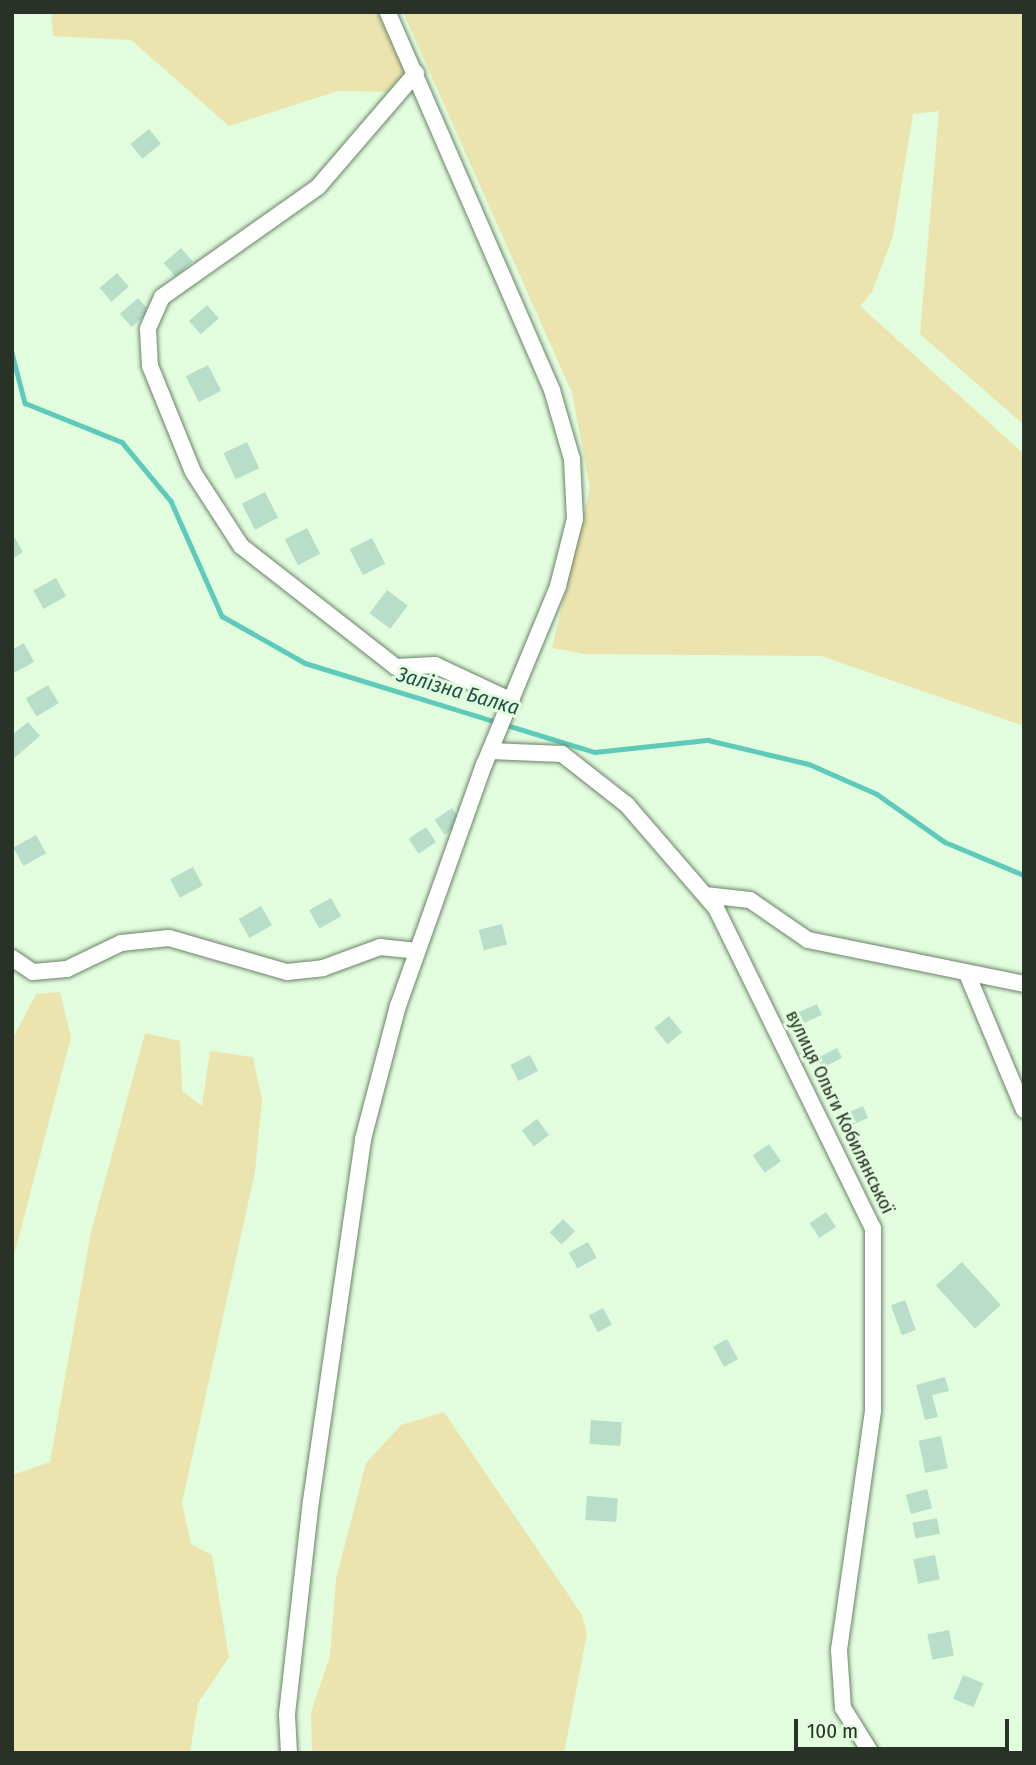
<!DOCTYPE html>
<html>
<head>
<meta charset="utf-8">
<style>
	body { margin:0 }
	#map { position:relative; width:1036px; height:1765px; overflow:hidden; background:#e2fdde; font-family:"Fira Sans Condensed",sans-serif }
	div>[style] { position:absolute }
	.green>* { inset:0; background:#ebe4ae }
	.stream>* { height:4.5px; margin:-2.25px; padding:0 2.25px; transform-origin:2.25px; border-radius:2.25px; background:#5ecbba }
	.building>* { inset:0; background:#b8deca; transform-origin:0 0 }
	.roads { filter:drop-shadow(0 0 2px #6a8367) drop-shadow(0 0 2px #6a8367) }
	.minor>* { height:16px; margin:-8px; padding:0 8px; transform-origin:8px; border-radius:8px; background:#fff }
	span { translate:-50% -50%; white-space:nowrap; text-align:center; line-height:1.15; -webkit-text-stroke:6px #e2fdde; paint-order:stroke }
	.street-label { font-size:19px; color:#283226 }
	.water-label { font-size:21px; color:#1f4f47; font-style:italic }
	.frame { position:absolute; inset:0; border:14px solid #283226; pointer-events:none }
	.scale { position:absolute; left:794px; top:1719px; width:215px; height:32px; box-sizing:border-box; border:4px solid #283226; border-top:0; padding-left:9px; font-size:21px; line-height:24px; white-space:nowrap; color:#283226; -webkit-text-stroke:5px #e2fdde; paint-order:stroke }
</style>
</head>
<body>
<div id="map">
	<div class="green">
		<div style="clip-path:polygon(51px 12px,378px 12px,406px 72px,387px 92px,338px 91px,229px 126px,131px 40px,53px 36px)"></div>
		<div style="clip-path:polygon(403px 12px,1024px 12px,1024px 425px,920px 334px,939px 111px,913px 114px,893px 236px,872px 292px,860px 306px,1024px 454px,1024px 726px,821px 656px,585px 654px,552px 648px,590px 488px,572px 393px)"></div>
		<div style="clip-path:polygon(60px 992px,71px 1037px,12px 1263px,12px 1040px,36px 994px)"></div>
		<div style="clip-path:polygon(145px 1033px,180px 1041px,182px 1091px,202px 1106px,210px 1051px,253px 1057px,262px 1100px,255px 1172px,182px 1503px,191px 1544px,212px 1555px,229px 1657px,198px 1703px,190px 1753px,12px 1753px,12px 1475px,50px 1462px,91px 1232px)"></div>
		<div style="clip-path:polygon(444px 1412px,582px 1615px,587px 1634px,564px 1753px,312px 1753px,311px 1712px,330px 1656px,336px 1579px,366px 1463px,401px 1425px)"></div>
	</div>
	<div class="stream">
		<div style="left:12px;top:353px;width:52px;rotate:75.4deg"></div>
		<div style="left:25px;top:403px;width:105px;rotate:21.9deg"></div>
		<div style="left:122px;top:442px;width:77px;rotate:50.3deg"></div>
		<div style="left:171px;top:501px;width:126px;rotate:66.1deg"></div>
		<div style="left:222px;top:616px;width:95px;rotate:29.5deg"></div>
		<div style="left:305px;top:663px;width:303px;rotate:17.1deg"></div>
		<div style="left:595px;top:752px;width:114px;rotate:-6.1deg"></div>
		<div style="left:708px;top:740px;width:104px;rotate:13.4deg"></div>
		<div style="left:809px;top:764px;width:74px;rotate:23.8deg"></div>
		<div style="left:877px;top:794px;width:83px;rotate:35.2deg"></div>
		<div style="left:945px;top:842px;width:86px;rotate:22.7deg"></div>
	</div>
	<div class="building">
		<div style="left:149px;top:129px;width:19px;height:24px;rotate:51deg"></div>
		<div style="left:181px;top:248px;width:18px;height:23px;rotate:49deg"></div>
		<div style="left:117px;top:273px;width:18px;height:23px;rotate:49deg"></div>
		<div style="left:138px;top:298px;width:18px;height:24px;rotate:49deg"></div>
		<div style="left:207px;top:305px;width:18px;height:24px;rotate:49deg"></div>
		<div style="left:208px;top:365px;width:29px;height:25px;rotate:63deg"></div>
		<div style="left:247px;top:442px;width:29px;height:26px;rotate:65deg"></div>
		<div style="left:265px;top:492px;width:29px;height:26px;rotate:63deg"></div>
		<div style="left:307px;top:528px;width:29px;height:25px;rotate:63deg"></div>
		<div style="clip-path:polygon(12px 533px,23px 552px,12px 559px)"></div>
		<div style="left:372px;top:538px;width:29px;height:25px;rotate:63deg"></div>
		<div style="left:56px;top:578px;width:21px;height:26px;rotate:61deg"></div>
		<div style="left:387px;top:590px;width:26px;height:29px;rotate:37deg"></div>
		<div style="clip-path:polygon(24px 643px,34px 662px,12px 674px,12px 650px)"></div>
		<div style="left:48px;top:685px;width:21px;height:26px;rotate:59deg"></div>
		<div style="clip-path:polygon(28px 722px,40px 736px,12px 760px,12px 735px)"></div>
		<div style="left:452px;top:808px;width:18px;height:21px;rotate:56deg"></div>
		<div style="left:426px;top:827px;width:18px;height:21px;rotate:56deg"></div>
		<div style="left:36px;top:835px;width:21px;height:26px;rotate:61deg"></div>
		<div style="left:193px;top:867px;width:21px;height:26px;rotate:62deg"></div>
		<div style="left:331px;top:898px;width:21px;height:25px;rotate:61deg"></div>
		<div style="left:261px;top:906px;width:22px;height:26px;rotate:60deg"></div>
		<div style="left:502px;top:924px;width:21px;height:24px;rotate:76deg"></div>
		<div style="left:817px;top:1004px;width:12px;height:24px;rotate:66deg"></div>
		<div style="left:669px;top:1016px;width:21px;height:19px;rotate:51deg"></div>
		<div style="left:837px;top:1048px;width:11px;height:23px;rotate:63deg"></div>
		<div style="left:530px;top:1055px;width:18px;height:22px;rotate:63deg"></div>
		<div style="left:863px;top:1106px;width:13px;height:19px;rotate:67deg"></div>
		<div style="left:537px;top:1119px;width:20px;height:19px;rotate:53deg"></div>
		<div style="left:769px;top:1144px;width:21px;height:20px;rotate:55deg"></div>
		<div style="left:826px;top:1212px;width:18px;height:20px;rotate:56deg"></div>
		<div style="left:563px;top:1219px;width:17px;height:19px;rotate:45deg"></div>
		<div style="left:588px;top:1242px;width:18px;height:22px;rotate:61deg"></div>
		<div style="left:962px;top:1262px;width:58px;height:35px;rotate:48deg"></div>
		<div style="left:905px;top:1300px;width:32px;height:15px;rotate:70deg"></div>
		<div style="left:603px;top:1308px;width:19px;height:16px;rotate:62deg"></div>
		<div style="left:727px;top:1339px;width:23px;height:16px;rotate:61deg"></div>
		<div style="clip-path:polygon(945px 1377px,949px 1391px,932px 1395px,938px 1417px,925px 1420px,916px 1385px)"></div>
		<div style="left:591px;top:1420px;width:31px;height:24px;rotate:4deg"></div>
		<div style="left:941px;top:1436px;width:33px;height:23px;rotate:78deg"></div>
		<div style="left:927px;top:1489px;width:20px;height:22px;rotate:75deg"></div>
		<div style="left:587px;top:1496px;width:31px;height:24px;rotate:4deg"></div>
		<div style="left:937px;top:1518px;width:16px;height:25px;rotate:79deg"></div>
		<div style="left:935px;top:1555px;width:25px;height:22px;rotate:79deg"></div>
		<div style="left:949px;top:1630px;width:26px;height:22px;rotate:79deg"></div>
		<div style="left:963px;top:1675px;width:22px;height:26px;rotate:22deg"></div>
	</div>
	<div class="roads">
		<div class="minor">
			<div style="left:416px;top:73px;width:150px;rotate:130.7deg"></div>
			<div style="left:318px;top:187px;width:191px;rotate:144.8deg"></div>
			<div style="left:162px;top:297px;width:35px;rotate:114deg"></div>
			<div style="left:148px;top:329px;width:37px;rotate:87deg"></div>
			<div style="left:150px;top:366px;width:114px;rotate:67.9deg"></div>
			<div style="left:193px;top:472px;width:88px;rotate:57deg"></div>
			<div style="left:241px;top:546px;width:197px;rotate:38deg"></div>
			<div style="left:396px;top:667px;width:39px;rotate:-3deg"></div>
			<div style="left:435px;top:665px;width:85px;rotate:25.1deg"></div>
			<div style="left:490px;top:751px;width:72px;rotate:2.4deg"></div>
			<div style="left:562px;top:754px;width:83px;rotate:38.1deg"></div>
			<div style="left:627px;top:805px;width:136px;rotate:49.2deg"></div>
			<div style="left:716px;top:908px;width:356px;rotate:63.9deg"></div>
			<div style="left:873px;top:1228px;width:183px;rotate:90deg"></div>
			<div style="left:873px;top:1411px;width:241px;rotate:98.1deg"></div>
			<div style="left:839px;top:1650px;width:58px;rotate:86.1deg"></div>
			<div style="left:843px;top:1708px;width:53px;rotate:58.1deg"></div>
			<div style="left:705px;top:895px;width:45px;rotate:6.3deg"></div>
			<div style="left:750px;top:900px;width:70px;rotate:34.6deg"></div>
			<div style="left:808px;top:940px;width:220px;rotate:11.5deg"></div>
			<div style="left:12px;top:958px;width:25px;rotate:34deg"></div>
			<div style="left:33px;top:972px;width:34px;rotate:-5deg"></div>
			<div style="left:67px;top:969px;width:60px;rotate:-25.7deg"></div>
			<div style="left:121px;top:943px;width:48px;rotate:-5.9deg"></div>
			<div style="left:169px;top:938px;width:123px;rotate:16.1deg"></div>
			<div style="left:287px;top:972px;width:36px;rotate:-6deg"></div>
			<div style="left:323px;top:968px;width:61px;rotate:-20.2deg"></div>
			<div style="left:380px;top:947px;width:37px;rotate:6deg"></div>
			<div style="left:968px;top:976px;width:145px;rotate:67.3deg"></div>
			<div style="left:289px;top:1753px;width:39px;rotate:-93deg"></div>
			<div style="left:287px;top:1714px;width:214px;rotate:-83.6deg"></div>
			<div style="left:311px;top:1501px;width:366px;rotate:-81.8deg"></div>
			<div style="left:363px;top:1139px;width:138px;rotate:-75.3deg"></div>
			<div style="left:398px;top:1006px;width:256px;rotate:-70.4deg"></div>
			<div style="left:484px;top:765px;width:194px;rotate:-67.5deg"></div>
			<div style="left:558px;top:586px;width:69px;rotate:-75.8deg"></div>
			<div style="left:575px;top:519px;width:60px;rotate:-92.9deg"></div>
			<div style="left:572px;top:459px;width:72px;rotate:-106.2deg"></div>
			<div style="left:552px;top:390px;width:412px;rotate:-113.5deg"></div>
		</div>
	</div>
	<div class="street-label">
		<span style="left:840px;top:1112px;rotate:64deg">вулиця Ольги Кобилянської</span>
	</div>
	<div class="water-label">
		<span style="left:458px;top:691px;rotate:16deg">Залізна Балка</span>
	</div>
	<div class="frame"></div>
	<div class="scale">100 m</div>
</div>
</body>
</html>
